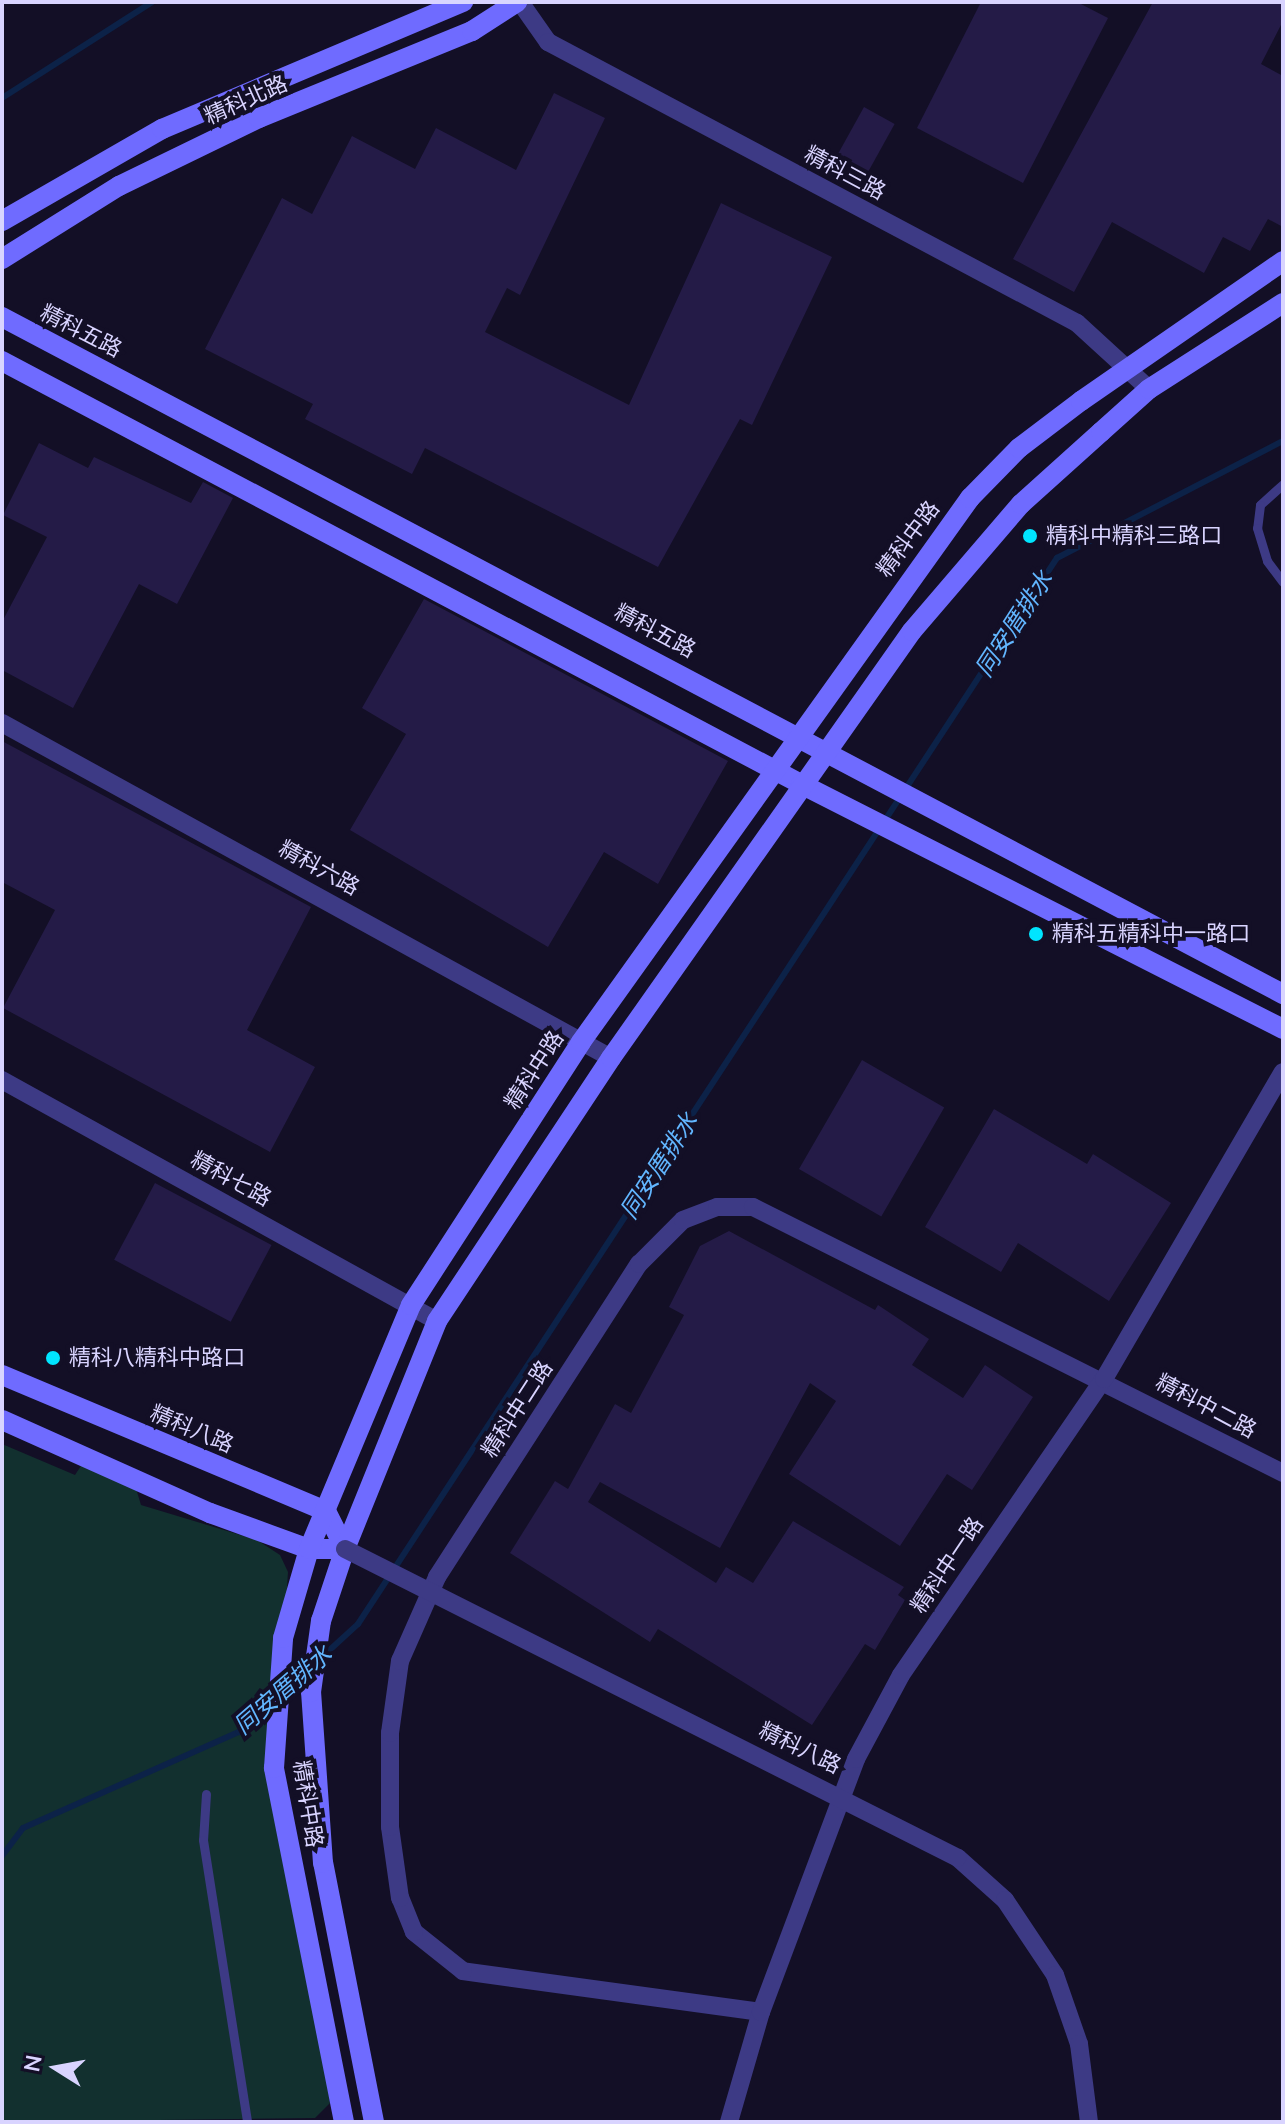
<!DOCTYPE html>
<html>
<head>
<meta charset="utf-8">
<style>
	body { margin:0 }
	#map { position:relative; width:1285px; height:2124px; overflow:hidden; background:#130f26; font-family:Mulish,"Noto Sans TC",sans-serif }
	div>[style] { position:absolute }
	.green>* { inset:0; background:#12302f }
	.stream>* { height:6px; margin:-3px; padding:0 3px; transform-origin:3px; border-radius:3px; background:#0c2248 }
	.building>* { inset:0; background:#241b47; transform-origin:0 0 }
	.lane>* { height:9px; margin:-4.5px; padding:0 4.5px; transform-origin:4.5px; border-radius:4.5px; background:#3d3a85 }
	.street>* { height:18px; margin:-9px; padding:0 9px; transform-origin:9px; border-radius:9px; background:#3d3a85 }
	.secondary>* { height:20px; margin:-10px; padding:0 10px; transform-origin:10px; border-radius:10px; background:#6f6bff }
	.street-bridge>* { height:18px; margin:-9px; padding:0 9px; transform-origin:9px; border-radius:9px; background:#3d3a85 }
	.dots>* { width:22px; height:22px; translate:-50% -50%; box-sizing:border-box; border:4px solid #130f26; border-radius:50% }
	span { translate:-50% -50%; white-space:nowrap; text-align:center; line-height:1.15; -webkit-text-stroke:8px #130f26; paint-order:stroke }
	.street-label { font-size:22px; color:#d9d4ff }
	.poi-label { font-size:22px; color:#d9d4ff }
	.left { translate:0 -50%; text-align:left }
	.water-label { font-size:24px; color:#62b6ff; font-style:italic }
	.frame { position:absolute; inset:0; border:4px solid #d9d4ff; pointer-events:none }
	.north { position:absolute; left:16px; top:2028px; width:80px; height:80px; -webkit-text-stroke:6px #130f26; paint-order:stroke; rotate:281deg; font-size:22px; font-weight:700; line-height:32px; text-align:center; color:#d9d4ff }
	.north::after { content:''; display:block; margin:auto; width:28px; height:36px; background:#d9d4ff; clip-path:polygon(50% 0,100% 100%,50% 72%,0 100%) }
</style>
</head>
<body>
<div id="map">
	<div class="green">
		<div style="clip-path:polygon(2px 1444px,75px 1475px,90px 1452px,131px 1472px,141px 1505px,257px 1540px,280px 1555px,288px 1572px,276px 1755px,330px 2103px,315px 2118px,2px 2122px)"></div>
	</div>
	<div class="stream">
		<div style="left:2px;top:98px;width:178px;rotate:-32.6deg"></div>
		<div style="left:322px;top:1657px;width:49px;rotate:-42.5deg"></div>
		<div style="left:358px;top:1624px;width:1275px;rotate:-56.75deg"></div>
		<div style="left:1057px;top:558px;width:254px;rotate:-27.4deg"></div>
		<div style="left:286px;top:1689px;width:29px;rotate:-41deg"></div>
		<div style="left:2px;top:1856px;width:35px;rotate:-53deg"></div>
		<div style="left:23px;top:1828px;width:236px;rotate:-24deg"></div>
		<div style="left:239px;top:1732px;width:45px;rotate:-42.3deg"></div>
	</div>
	<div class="building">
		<div style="clip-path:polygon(981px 2px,1077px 2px,1108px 18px,1023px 183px,917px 128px)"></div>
		<div style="clip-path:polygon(1153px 2px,1283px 2px,1283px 21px,1261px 64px,1283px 76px,1283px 227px,1268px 219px,1250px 251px,1223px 237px,1204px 273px,1112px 222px,1074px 292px,1013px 259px)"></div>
		<div style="clip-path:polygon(554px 93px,605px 118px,520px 295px,507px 288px,485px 332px,629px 405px,721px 203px,832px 257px,752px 425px,740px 419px,658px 567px,425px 448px,412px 474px,305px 419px,313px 404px,205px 349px,282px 198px,312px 214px,352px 136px,415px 169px,436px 128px,516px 170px)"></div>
		<div style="left:864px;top:107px;width:35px;height:58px;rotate:29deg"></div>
		<div style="clip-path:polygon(39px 443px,88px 468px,94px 457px,191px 503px,203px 482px,233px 498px,177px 604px,139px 584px,73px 708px,2px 670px,2px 622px,47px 537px,3px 515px)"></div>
		<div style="clip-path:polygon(424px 599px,728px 761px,658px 884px,604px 852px,548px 947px,350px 830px,406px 734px,362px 708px)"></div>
		<div style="clip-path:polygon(2px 741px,311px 907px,247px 1030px,315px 1067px,270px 1152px,3px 1008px,55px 910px,2px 882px)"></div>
		<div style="left:862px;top:1060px;width:95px;height:126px;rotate:30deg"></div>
		<div style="clip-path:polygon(994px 1109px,1087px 1164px,1093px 1154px,1171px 1203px,1109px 1301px,1018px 1243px,1001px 1272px,925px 1227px)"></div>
		<div style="left:155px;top:1183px;width:132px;height:87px;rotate:28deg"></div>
		<div style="clip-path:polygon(729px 1231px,875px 1310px,878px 1305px,929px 1339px,912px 1365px,963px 1398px,985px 1365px,1033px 1397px,972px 1490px,947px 1474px,900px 1546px,789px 1474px,836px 1401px,810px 1383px,720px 1548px,600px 1482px,588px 1502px,716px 1583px,726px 1567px,753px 1583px,793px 1521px,904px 1587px,898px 1595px,905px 1600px,875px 1650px,865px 1644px,812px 1725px,658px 1629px,650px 1642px,510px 1553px,555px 1481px,568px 1489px,615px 1404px,631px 1413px,684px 1315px,669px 1307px,700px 1246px)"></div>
	</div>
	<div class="lane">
		<div style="left:1283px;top:484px;width:31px;rotate:138deg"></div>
		<div style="left:1260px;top:505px;width:23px;rotate:97deg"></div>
		<div style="left:1257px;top:528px;width:34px;rotate:73deg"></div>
		<div style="left:1267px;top:561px;width:26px;rotate:53deg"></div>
		<div style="left:206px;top:1794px;width:46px;rotate:93.7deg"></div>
		<div style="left:203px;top:1840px;width:285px;rotate:81.1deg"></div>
	</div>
	<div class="street">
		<div style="left:520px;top:2px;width:49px;rotate:55deg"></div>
		<div style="left:548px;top:42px;width:599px;rotate:27.98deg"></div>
		<div style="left:1077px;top:323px;width:98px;rotate:42.5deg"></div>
		<div style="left:2px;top:723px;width:695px;rotate:28.81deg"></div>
		<div style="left:2px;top:1080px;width:497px;rotate:29deg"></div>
		<div style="left:958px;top:1858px;width:63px;rotate:41.8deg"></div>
		<div style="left:1005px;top:1900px;width:90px;rotate:56.3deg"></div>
		<div style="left:1055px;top:1975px;width:73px;rotate:70.8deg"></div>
		<div style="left:1079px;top:2044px;width:79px;rotate:82.7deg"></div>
		<div style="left:761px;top:2012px;width:301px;rotate:-172.2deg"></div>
		<div style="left:463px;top:1971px;width:63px;rotate:-141.5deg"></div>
		<div style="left:414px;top:1932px;width:37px;rotate:-112deg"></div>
		<div style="left:400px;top:1898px;width:72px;rotate:-98deg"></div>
		<div style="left:390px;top:1827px;width:94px;rotate:-90deg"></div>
		<div style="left:390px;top:1733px;width:73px;rotate:-82.1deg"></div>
		<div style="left:400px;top:1661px;width:92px;rotate:-66.2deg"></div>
		<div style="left:437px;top:1577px;width:373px;rotate:-57.2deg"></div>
		<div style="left:639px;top:1264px;width:62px;rotate:-45deg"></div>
		<div style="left:683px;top:1220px;width:36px;rotate:-21deg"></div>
		<div style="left:717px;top:1207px;width:36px"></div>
		<div style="left:753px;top:1207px;width:593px;rotate:26.65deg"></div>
		<div style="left:729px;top:2122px;width:115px;rotate:-73.8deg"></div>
		<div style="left:761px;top:2012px;width:270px;rotate:-69.4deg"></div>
		<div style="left:856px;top:1759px;width:95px;rotate:-61.8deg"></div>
		<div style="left:901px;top:1675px;width:359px;rotate:-55.6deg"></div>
		<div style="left:1104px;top:1379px;width:355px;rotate:-59.8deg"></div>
	</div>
	<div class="secondary">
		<div style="left:2px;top:221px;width:185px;rotate:-29.9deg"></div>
		<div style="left:162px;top:129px;width:327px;rotate:-22.9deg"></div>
		<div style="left:2px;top:259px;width:138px;rotate:-32deg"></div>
		<div style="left:119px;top:186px;width:156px;rotate:-25.9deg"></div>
		<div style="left:259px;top:118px;width:230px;rotate:-22.2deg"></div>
		<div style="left:472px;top:31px;width:54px;rotate:-32.8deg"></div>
		<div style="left:2px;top:317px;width:1449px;rotate:27.86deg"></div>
		<div style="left:2px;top:361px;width:904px;rotate:27.9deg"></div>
		<div style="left:801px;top:784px;width:541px;rotate:26.94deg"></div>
		<div style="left:2px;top:1375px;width:351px;rotate:22.8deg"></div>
		<div style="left:326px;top:1511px;width:42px;rotate:63.4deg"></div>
		<div style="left:2px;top:1420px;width:228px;rotate:24.1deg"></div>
		<div style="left:210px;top:1513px;width:105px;rotate:20deg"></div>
		<div style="left:309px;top:1549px;width:36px"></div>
		<div style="left:344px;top:2122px;width:361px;rotate:-101.2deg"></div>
		<div style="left:274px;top:1768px;width:130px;rotate:-86deg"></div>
		<div style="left:283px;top:1638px;width:93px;rotate:-73.7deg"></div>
		<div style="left:309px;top:1549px;width:264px;rotate:-67.3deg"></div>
		<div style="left:411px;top:1305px;width:313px;rotate:-57.1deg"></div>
		<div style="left:581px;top:1042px;width:669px;rotate:-54.43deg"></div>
		<div style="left:970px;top:498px;width:70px;rotate:-45.6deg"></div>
		<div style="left:1019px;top:448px;width:78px;rotate:-37.2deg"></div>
		<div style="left:1081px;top:401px;width:246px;rotate:-34.7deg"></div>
		<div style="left:374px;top:2122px;width:264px;rotate:-101.1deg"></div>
		<div style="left:323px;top:1863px;width:171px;rotate:-94deg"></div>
		<div style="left:311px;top:1692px;width:72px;rotate:-82deg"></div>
		<div style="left:321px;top:1621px;width:76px;rotate:-71.6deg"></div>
		<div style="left:345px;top:1549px;width:246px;rotate:-68deg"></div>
		<div style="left:437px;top:1321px;width:315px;rotate:-56.5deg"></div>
		<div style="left:611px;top:1058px;width:522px;rotate:-54.82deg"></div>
		<div style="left:912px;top:631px;width:167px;rotate:-49.4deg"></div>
		<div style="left:1021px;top:504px;width:108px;rotate:-42deg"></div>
		<div style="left:1101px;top:432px;width:64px;rotate:-41.9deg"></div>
		<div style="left:1149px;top:389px;width:159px;rotate:-32.7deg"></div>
	</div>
	<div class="street-bridge">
		<div style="left:345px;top:1549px;width:686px;rotate:26.75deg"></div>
	</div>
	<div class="dots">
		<div style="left:1030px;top:536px;background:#00e5ff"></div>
		<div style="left:1036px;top:934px;background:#00e5ff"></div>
		<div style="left:53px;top:1358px;background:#00e5ff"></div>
	</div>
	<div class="street-label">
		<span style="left:246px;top:100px;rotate:-24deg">精科北路</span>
		<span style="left:845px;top:173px;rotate:28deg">精科三路</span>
		<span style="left:81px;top:331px;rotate:27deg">精科五路</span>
		<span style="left:908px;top:539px;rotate:-53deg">精科中路</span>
		<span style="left:655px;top:631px;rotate:28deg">精科五路</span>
		<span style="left:319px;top:868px;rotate:29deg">精科六路</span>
		<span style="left:534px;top:1070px;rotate:-57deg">精科中路</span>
		<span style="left:231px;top:1179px;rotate:29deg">精科七路</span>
		<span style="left:1206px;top:1406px;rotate:28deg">精科中二路</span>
		<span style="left:517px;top:1409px;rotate:-57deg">精科中二路</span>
		<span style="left:192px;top:1429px;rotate:23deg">精科八路</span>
		<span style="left:947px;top:1565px;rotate:-56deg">精科中一路</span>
		<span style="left:800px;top:1748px;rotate:26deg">精科八路</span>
		<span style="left:308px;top:1804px;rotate:81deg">精科中路</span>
	</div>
	<div class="poi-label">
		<span class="left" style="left:1046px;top:536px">精科中精科三路口</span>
		<span class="left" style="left:1052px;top:934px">精科五精科中一路口</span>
		<span class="left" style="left:69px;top:1358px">精科八精科中路口</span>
	</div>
	<div class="water-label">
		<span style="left:1014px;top:624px;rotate:-57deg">同安厝排水</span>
		<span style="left:659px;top:1166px;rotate:-57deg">同安厝排水</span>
		<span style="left:283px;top:1690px;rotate:-41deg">同安厝排水</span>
	</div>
	<div class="frame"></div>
	<div class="north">N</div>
</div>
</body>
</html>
